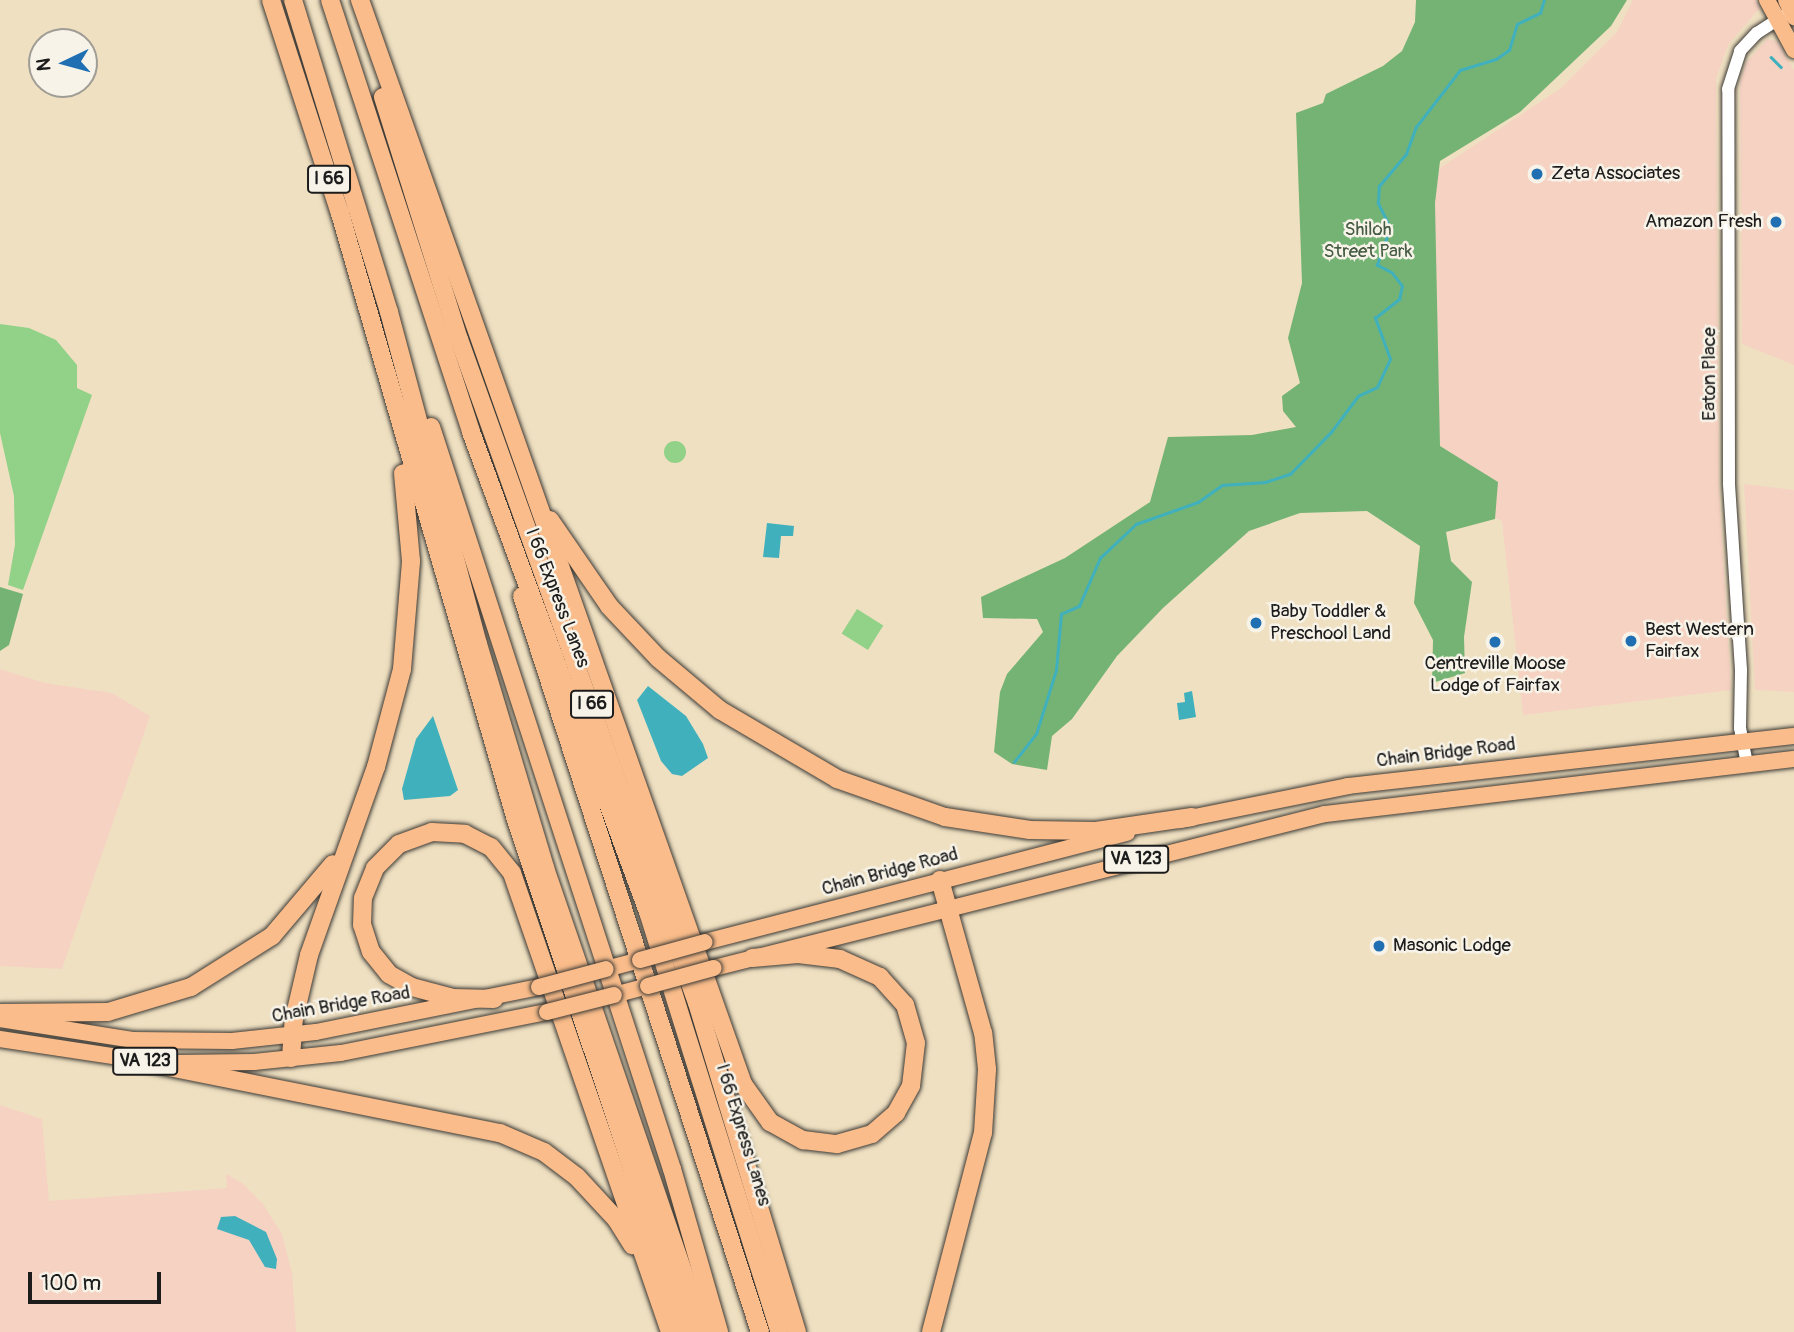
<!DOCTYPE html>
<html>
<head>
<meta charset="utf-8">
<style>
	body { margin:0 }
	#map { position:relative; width:1794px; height:1332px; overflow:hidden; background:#efe0c1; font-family:Pangolin,sans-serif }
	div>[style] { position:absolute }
	.built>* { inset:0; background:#f6d2c3 }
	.green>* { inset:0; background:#91d188; transform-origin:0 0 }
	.round { border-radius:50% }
	.forest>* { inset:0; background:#74b374 }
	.water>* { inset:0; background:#41b0bd }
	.stream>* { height:2.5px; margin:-1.25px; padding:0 1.25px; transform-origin:1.25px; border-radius:1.25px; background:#41b0bd }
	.roads { filter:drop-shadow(0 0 2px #3c3935) drop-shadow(0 0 2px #3c3935) }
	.minor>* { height:12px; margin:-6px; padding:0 6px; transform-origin:6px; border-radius:6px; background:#fff }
	.major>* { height:16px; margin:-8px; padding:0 8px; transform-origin:8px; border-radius:8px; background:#f9bc8a }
	.highway>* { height:18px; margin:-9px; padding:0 9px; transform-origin:9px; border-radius:9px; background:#f9bc8a }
	.bridges { filter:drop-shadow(0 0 2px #3c3935) drop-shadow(0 0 2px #3c3935) }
	.major-bridge>* { height:16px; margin:-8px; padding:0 8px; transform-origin:8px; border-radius:8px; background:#f9bc8a }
	.dots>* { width:19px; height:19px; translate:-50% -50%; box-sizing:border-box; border:4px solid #f7f3e8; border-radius:50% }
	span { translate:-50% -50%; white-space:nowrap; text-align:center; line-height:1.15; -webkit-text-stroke:5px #f7f3e8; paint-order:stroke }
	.shield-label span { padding:2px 5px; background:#f7f3e8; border:2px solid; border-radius:5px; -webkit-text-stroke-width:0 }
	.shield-label { font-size:18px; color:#1c1c1c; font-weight:700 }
	.poi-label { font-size:19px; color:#1c1c1c }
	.left { translate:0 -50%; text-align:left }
	.right { translate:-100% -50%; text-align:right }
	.park-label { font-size:19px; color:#455b42 }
	.street-label { font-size:19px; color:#1c1c1c }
	.north { position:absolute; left:28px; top:28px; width:70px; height:70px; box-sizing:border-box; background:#f7f3e8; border:2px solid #9f9d96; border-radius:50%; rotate:265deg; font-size:19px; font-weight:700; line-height:28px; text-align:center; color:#1c1c1c }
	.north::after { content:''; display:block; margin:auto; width:24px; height:32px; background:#1f6fb2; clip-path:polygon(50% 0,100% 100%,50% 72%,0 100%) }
	.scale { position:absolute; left:28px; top:1272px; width:133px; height:32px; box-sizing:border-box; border:4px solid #1c1c1c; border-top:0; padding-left:9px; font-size:21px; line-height:24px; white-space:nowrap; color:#1c1c1c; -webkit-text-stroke:5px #f7f3e8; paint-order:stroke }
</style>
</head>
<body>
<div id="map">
	<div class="built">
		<div style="clip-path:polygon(1633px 0,1756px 0,1760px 8px,1728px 45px,1716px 79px,1719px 486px,1731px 690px,1523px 715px,1502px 521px,1479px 510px,1381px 437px,1440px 168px,1561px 88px,1617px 32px)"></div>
		<div style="clip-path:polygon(1767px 39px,1777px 41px,1794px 70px,1794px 365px,1742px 344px,1740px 83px,1746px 63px)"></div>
		<div style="clip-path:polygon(1744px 484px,1794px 490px,1794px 692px,1755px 690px)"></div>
		<div style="clip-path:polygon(0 669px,45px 683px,112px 693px,150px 716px,62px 969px,0 966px)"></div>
		<div style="clip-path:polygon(0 1105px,42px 1119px,49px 1201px,227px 1188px,226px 1174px,242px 1183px,263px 1204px,282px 1234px,292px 1273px,296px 1332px,0 1332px)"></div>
	</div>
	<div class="green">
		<div style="clip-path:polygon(0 324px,29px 328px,56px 340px,77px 365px,77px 388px,92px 395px,23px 590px,8px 585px,15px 545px,14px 496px,0 433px)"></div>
		<div class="round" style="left:664px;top:441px;width:22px;height:22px"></div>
		<div style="left:857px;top:609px;width:31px;height:29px;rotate:32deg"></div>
	</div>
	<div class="forest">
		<div style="clip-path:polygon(1416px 0,1627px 0,1611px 26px,1520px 112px,1440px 161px,1435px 203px,1440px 446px,1498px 482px,1495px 519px,1446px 532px,1451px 561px,1472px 582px,1464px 637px,1465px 673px,1432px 683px,1433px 640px,1414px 603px,1420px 546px,1367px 511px,1300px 513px,1249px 531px,1163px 608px,1117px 656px,1072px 719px,1052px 736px,1047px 770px,1012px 764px,994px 752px,1000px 692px,1007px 674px,1043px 632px,1037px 619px,983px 618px,981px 597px,1065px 558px,1150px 502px,1168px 437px,1252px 435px,1296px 427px,1283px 411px,1282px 396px,1300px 383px,1288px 338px,1302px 283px,1296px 113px,1323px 103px,1326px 94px,1383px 66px,1402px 51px,1415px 22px)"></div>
		<div style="clip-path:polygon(0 587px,23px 594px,9px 645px,0 651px)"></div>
	</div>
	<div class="water">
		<div style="clip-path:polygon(767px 523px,794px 526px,793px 536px,781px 536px,779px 558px,763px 557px)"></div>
		<div style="clip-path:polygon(648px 686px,686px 716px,703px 744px,708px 758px,682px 776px,672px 774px,661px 761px,637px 700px)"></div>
		<div style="clip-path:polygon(1192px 691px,1196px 717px,1179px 720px,1177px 703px,1185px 702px,1184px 693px)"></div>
		<div style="clip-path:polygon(433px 716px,458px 790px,450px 796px,404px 800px,402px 789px,416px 739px)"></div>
		<div style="clip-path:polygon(235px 1216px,266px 1232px,277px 1259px,276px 1269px,265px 1267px,249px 1240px,217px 1229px,221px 1217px)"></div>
	</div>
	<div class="stream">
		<div style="left:1771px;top:57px;width:14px;rotate:45deg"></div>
		<div style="left:1014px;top:762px;width:36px;rotate:-52deg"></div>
		<div style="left:1036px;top:734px;width:67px;rotate:-72.6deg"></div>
		<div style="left:1056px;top:670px;width:56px;rotate:-84.9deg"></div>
		<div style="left:1061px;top:614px;width:20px;rotate:-24deg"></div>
		<div style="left:1079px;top:606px;width:52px;rotate:-66.4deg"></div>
		<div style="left:1100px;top:558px;width:50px;rotate:-43.4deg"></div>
		<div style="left:1136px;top:524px;width:66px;rotate:-19.5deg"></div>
		<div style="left:1198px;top:502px;width:29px;rotate:-35deg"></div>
		<div style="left:1222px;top:485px;width:43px;rotate:-4deg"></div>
		<div style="left:1265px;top:482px;width:26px;rotate:-18deg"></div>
		<div style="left:1290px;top:474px;width:59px;rotate:-45.7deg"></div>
		<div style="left:1331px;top:432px;width:45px;rotate:-53.1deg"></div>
		<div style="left:1358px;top:396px;width:21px;rotate:-25deg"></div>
		<div style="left:1377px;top:387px;width:31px;rotate:-65deg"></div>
		<div style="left:1390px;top:359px;width:44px;rotate:-110.1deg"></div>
		<div style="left:1375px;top:318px;width:31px;rotate:-38deg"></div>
		<div style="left:1399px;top:299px;width:13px;rotate:-77deg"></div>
		<div style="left:1402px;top:286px;width:16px;rotate:-128deg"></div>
		<div style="left:1392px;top:273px;width:17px;rotate:-152deg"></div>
		<div style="left:1377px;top:265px;width:39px;rotate:-71deg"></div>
		<div style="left:1390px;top:228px;width:28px;rotate:-116deg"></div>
		<div style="left:1378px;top:203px;width:17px;rotate:-87deg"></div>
		<div style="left:1379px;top:186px;width:42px;rotate:-49.8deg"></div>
		<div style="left:1406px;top:154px;width:29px;rotate:-70deg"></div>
		<div style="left:1416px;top:127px;width:72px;rotate:-52.3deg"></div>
		<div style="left:1460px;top:70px;width:38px;rotate:-17deg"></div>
		<div style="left:1496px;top:59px;width:16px;rotate:-35deg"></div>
		<div style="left:1509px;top:50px;width:27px;rotate:-73deg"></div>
		<div style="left:1517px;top:24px;width:25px;rotate:-26deg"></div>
		<div style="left:1540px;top:13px;width:14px;rotate:-73deg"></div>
	</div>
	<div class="roads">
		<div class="minor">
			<div style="left:1747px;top:764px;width:37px;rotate:-101deg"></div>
			<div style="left:1740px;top:728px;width:58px;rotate:-89deg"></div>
			<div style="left:1741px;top:670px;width:187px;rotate:-93.7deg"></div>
			<div style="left:1729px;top:483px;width:394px;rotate:-90.1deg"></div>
			<div style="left:1728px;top:89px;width:40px;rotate:-72deg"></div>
			<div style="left:1740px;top:51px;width:25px;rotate:-47deg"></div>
			<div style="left:1757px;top:33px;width:33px;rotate:-33deg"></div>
		</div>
		<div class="major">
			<div style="left:1767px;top:0;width:57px;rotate:61.6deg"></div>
			<div style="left:1786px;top:0;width:19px;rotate:65deg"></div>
			<div style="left:1180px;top:820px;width:171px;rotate:-11.4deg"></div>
			<div style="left:1348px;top:786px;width:449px;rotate:-6.4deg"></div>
			<div style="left:705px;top:942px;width:436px;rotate:-14.5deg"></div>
			<div style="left:714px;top:968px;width:630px;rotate:-14.15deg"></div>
			<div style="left:1325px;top:814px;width:472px;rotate:-6.7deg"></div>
			<div style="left:606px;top:969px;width:35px;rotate:-15deg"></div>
			<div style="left:614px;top:995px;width:35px;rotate:-15deg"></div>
			<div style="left:0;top:1019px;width:134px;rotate:9deg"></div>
			<div style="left:132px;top:1040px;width:100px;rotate:0.6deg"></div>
			<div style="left:232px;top:1041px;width:84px;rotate:-6.1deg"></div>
			<div style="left:316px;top:1032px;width:227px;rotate:-11.4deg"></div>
			<div style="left:0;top:1039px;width:141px;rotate:8.6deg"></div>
			<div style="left:176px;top:1063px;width:78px;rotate:-0.7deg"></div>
			<div style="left:254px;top:1062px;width:87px;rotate:-5.9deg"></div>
			<div style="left:341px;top:1053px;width:210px;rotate:-11.3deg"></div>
		</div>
		<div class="highway">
			<div style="left:271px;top:0;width:221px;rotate:72.1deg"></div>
			<div style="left:339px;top:210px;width:635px;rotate:73.82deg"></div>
			<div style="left:516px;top:820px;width:540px;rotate:71.53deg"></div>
			<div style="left:293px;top:0;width:326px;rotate:72.9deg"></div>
			<div style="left:389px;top:312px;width:344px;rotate:75deg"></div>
			<div style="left:478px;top:644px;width:234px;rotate:73.3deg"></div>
			<div style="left:545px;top:868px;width:490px;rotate:71.1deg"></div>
			<div style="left:330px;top:0;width:454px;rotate:71.9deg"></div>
			<div style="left:471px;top:432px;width:512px;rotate:69.76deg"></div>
			<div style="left:648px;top:912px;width:440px;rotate:72.6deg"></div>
			<div style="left:360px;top:0;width:1150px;rotate:70.54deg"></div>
			<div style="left:743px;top:1084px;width:47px;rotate:54.6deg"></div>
			<div style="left:770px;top:1122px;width:38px;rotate:29deg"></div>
			<div style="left:803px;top:1140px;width:34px;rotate:7deg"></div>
			<div style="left:837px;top:1144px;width:36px;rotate:-16deg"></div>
			<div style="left:872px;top:1134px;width:32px;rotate:-41deg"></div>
			<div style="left:896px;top:1113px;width:31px;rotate:-61deg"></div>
			<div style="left:911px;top:1086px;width:43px;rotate:-83.4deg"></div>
			<div style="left:916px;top:1043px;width:40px;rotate:-106deg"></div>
			<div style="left:905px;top:1005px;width:38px;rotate:-132deg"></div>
			<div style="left:880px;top:977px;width:44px;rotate:-155.8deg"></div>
			<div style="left:840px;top:959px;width:42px;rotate:-173.2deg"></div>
			<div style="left:798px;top:954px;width:46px;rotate:175deg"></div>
			<div style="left:383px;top:97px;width:254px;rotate:72.6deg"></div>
			<div style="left:459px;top:339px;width:705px;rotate:70.28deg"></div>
			<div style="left:697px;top:1003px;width:344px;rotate:73.1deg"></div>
			<div style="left:431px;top:427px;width:780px;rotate:72.01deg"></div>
			<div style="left:672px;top:1169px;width:170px;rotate:73.9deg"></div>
			<div style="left:550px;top:520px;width:104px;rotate:55.5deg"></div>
			<div style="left:609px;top:606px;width:71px;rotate:46.7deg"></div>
			<div style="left:658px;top:658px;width:81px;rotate:40deg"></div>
			<div style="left:720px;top:710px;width:136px;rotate:30.5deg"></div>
			<div style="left:837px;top:779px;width:114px;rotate:19.4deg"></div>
			<div style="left:945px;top:817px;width:86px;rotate:8.7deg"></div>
			<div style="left:1030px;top:830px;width:66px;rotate:0.9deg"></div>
			<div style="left:1096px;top:831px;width:97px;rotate:-8.3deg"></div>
			<div style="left:522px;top:596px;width:774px;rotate:72.08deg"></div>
			<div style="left:494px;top:999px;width:41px;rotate:-178.6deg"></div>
			<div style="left:453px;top:998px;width:42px;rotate:-165deg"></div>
			<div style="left:412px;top:987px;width:26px;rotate:-151deg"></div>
			<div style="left:389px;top:974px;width:28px;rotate:-129deg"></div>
			<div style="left:371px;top:952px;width:28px;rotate:-108deg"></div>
			<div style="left:362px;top:925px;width:27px;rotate:-88deg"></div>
			<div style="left:363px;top:898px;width:32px;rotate:-68deg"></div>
			<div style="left:375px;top:868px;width:34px;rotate:-45deg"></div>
			<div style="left:399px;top:844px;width:35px;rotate:-20deg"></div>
			<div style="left:432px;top:832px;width:33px;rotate:3deg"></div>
			<div style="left:465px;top:834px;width:29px;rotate:27deg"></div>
			<div style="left:491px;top:847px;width:33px;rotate:51deg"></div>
			<div style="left:512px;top:873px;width:485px;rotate:71deg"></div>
			<div style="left:0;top:1013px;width:108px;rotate:-0.5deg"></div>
			<div style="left:108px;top:1012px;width:87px;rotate:-16.8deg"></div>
			<div style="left:191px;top:987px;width:96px;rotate:-32.2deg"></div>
			<div style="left:272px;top:936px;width:94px;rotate:-49.7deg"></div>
			<div style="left:291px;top:1058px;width:39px;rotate:-86deg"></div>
			<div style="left:294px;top:1019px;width:66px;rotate:-76.8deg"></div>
			<div style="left:309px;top:955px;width:200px;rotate:-70.4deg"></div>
			<div style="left:376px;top:767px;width:101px;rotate:-75.1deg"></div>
			<div style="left:402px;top:669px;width:108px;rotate:-85.2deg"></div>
			<div style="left:411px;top:561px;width:88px;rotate:-95.2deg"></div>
			<div style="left:129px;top:1059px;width:378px;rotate:11.3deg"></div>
			<div style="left:500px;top:1133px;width:48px;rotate:23.4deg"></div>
			<div style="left:544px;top:1152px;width:41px;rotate:37.1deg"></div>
			<div style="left:577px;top:1177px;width:57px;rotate:47.1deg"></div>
			<div style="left:616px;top:1219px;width:31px;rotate:58deg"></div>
			<div style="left:931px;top:1332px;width:206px;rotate:-75.4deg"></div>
			<div style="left:983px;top:1133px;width:64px;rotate:-86.4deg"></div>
			<div style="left:987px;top:1069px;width:36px;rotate:-96deg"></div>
			<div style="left:983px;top:1033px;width:159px;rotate:-105.7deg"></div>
		</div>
	</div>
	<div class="bridges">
		<div class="major-bridge">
			<div style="left:640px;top:960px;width:67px;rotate:-15.5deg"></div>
			<div style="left:648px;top:986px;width:68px;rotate:-15.3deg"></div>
			<div style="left:539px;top:987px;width:69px;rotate:-15deg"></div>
			<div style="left:547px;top:1012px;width:69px;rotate:-14.2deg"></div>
		</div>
	</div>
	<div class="dots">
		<div style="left:1537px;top:174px;background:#1f6fb2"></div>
		<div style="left:1776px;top:222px;background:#1f6fb2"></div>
		<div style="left:1256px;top:623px;background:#1f6fb2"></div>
		<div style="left:1631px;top:641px;background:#1f6fb2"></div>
		<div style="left:1495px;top:642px;background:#1f6fb2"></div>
		<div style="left:1379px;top:946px;background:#1f6fb2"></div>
	</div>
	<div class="shield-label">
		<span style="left:329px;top:179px">I 66</span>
		<span style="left:592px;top:704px">I 66</span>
		<span style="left:1136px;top:859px">VA 123</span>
		<span style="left:145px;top:1061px">VA 123</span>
	</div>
	<div class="poi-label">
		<span class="left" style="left:1551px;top:174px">Zeta Associates</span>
		<span class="right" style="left:1762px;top:222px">Amazon Fresh</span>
		<span class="left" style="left:1270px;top:623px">Baby Toddler &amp;<br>Preschool Land</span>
		<span class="left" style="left:1645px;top:641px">Best Western<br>Fairfax</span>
		<span style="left:1495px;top:675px">Centreville Moose<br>Lodge of Fairfax</span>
		<span class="left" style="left:1393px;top:946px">Masonic Lodge</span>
	</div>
	<div class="park-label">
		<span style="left:1368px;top:241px">Shiloh<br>Street Park</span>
	</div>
	<div class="street-label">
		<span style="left:1710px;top:374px;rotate:-90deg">Eaton Place</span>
		<span style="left:557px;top:598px;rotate:69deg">I 66 Express Lanes</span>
		<span style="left:1446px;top:753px;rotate:-7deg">Chain Bridge Road</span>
		<span style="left:890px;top:872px;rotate:-15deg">Chain Bridge Road</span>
		<span style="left:341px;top:1005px;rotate:-10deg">Chain Bridge Road</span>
		<span style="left:743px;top:1135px;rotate:73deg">I 66 Express Lanes</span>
	</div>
	<div class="north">N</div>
	<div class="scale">100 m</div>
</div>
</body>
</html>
